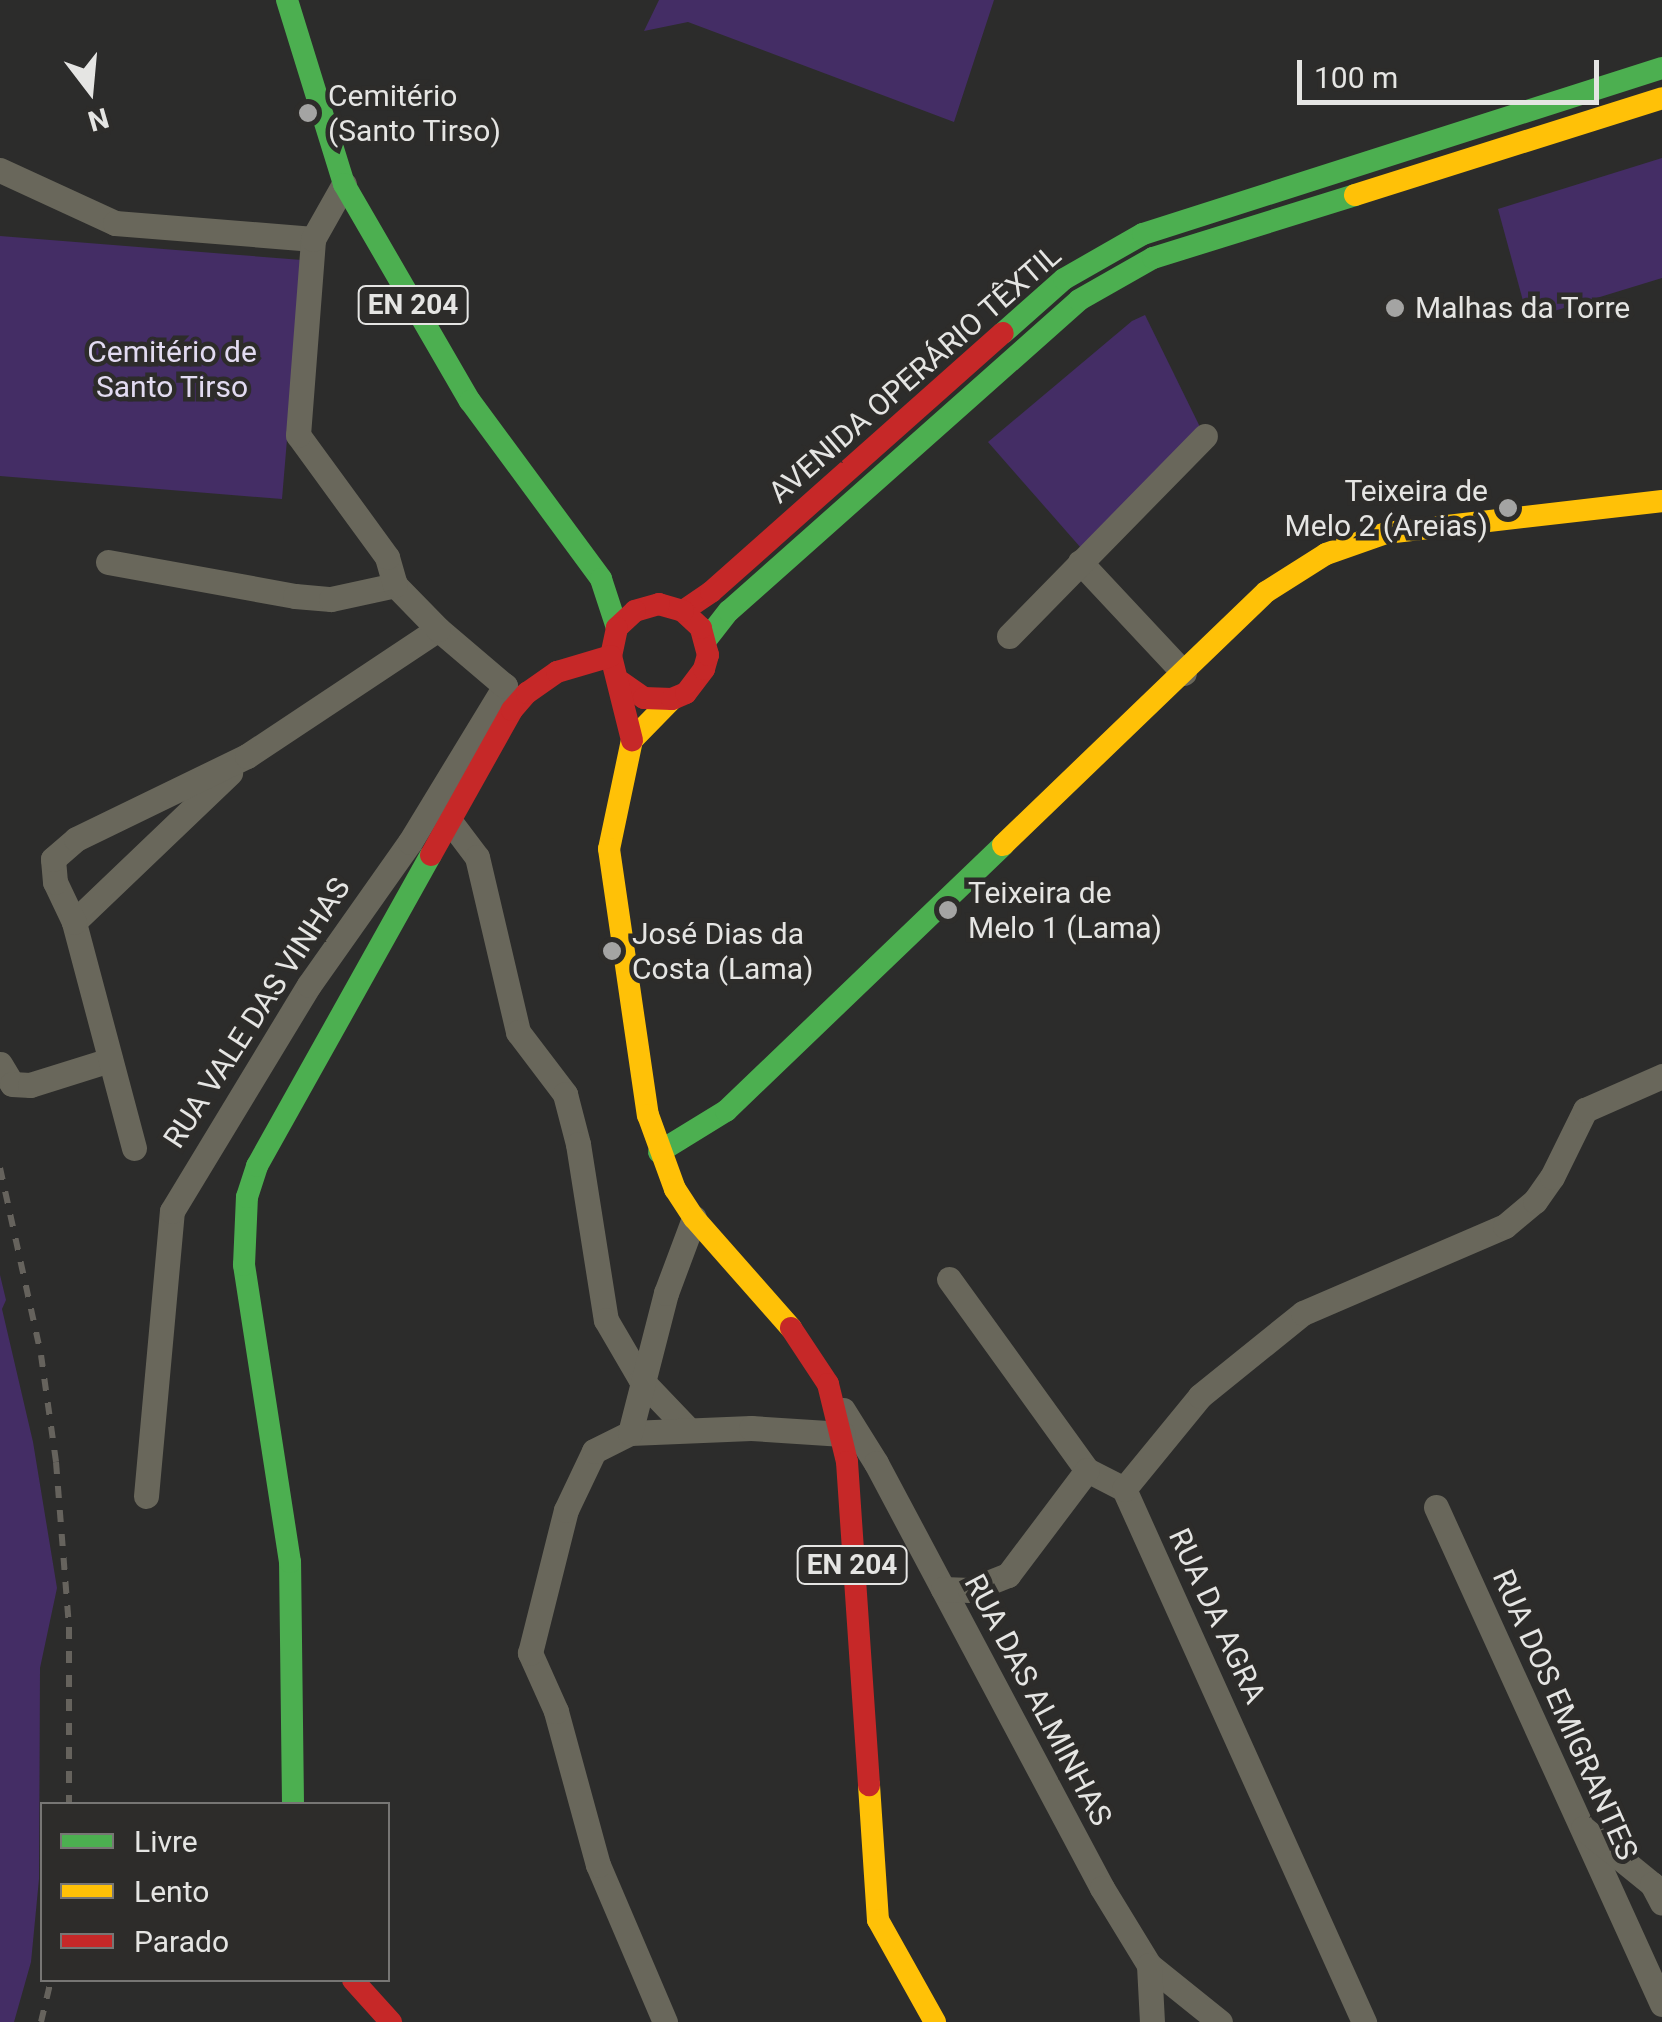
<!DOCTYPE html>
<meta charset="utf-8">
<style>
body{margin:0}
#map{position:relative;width:1662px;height:2022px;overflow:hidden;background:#2c2c2b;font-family:Roboto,sans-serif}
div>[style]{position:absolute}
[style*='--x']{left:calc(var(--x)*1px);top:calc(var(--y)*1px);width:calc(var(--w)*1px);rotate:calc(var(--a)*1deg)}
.green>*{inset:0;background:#442d65}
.street>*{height:25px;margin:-12.5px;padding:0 12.5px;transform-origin:12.5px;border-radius:12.5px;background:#69675b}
.fast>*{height:22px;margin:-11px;padding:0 11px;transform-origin:11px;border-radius:11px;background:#4caf50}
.slow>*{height:22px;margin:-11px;padding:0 11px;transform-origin:11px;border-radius:11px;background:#ffc107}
.jam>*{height:22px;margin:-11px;padding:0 11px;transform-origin:11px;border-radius:11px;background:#c62828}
.rail>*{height:6px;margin-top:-3px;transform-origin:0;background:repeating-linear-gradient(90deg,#66635d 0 12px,transparent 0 24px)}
.dots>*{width:28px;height:28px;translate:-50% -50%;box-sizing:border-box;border:5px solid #2d2c2a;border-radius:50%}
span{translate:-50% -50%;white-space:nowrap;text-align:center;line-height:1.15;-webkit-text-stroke:9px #2d2c2a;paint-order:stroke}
.shield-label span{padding:2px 8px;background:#2d2c2a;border:2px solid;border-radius:8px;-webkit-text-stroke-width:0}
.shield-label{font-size:28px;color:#e5e5e3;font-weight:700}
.poi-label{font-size:30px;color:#e5e5e3}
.left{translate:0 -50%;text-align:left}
.right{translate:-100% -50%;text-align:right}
.park-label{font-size:30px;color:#e2dbf1}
.street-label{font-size:30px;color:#e5e5e3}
.legend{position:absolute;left:40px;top:1802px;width:350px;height:180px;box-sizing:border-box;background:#2d2c2a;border:2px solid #777674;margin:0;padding:12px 18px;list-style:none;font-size:30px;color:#e5e5e3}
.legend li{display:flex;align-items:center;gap:20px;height:50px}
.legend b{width:50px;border:2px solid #777674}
.north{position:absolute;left:40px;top:40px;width:100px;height:100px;-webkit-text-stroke:8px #2d2c2a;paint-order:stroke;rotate:164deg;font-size:28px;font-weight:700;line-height:40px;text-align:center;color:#e5e5e3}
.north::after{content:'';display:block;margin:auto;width:35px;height:45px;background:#e5e5e3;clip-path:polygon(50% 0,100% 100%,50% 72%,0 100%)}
.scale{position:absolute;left:1297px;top:60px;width:302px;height:45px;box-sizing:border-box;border:5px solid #e5e5e3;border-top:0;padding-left:12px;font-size:30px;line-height:35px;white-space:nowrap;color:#e5e5e3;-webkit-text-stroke:8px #2d2c2a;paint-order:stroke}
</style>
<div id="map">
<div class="green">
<i style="clip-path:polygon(659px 0,994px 0,954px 122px,688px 22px,644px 31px)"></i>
<i style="clip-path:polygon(1662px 158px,1662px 278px,1528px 319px,1498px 209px)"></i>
<i style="clip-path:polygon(0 236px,302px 260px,282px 499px,0 476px)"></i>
<i style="clip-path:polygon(1145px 315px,1200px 427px,1081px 548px,988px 442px,1132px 321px)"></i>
<i style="clip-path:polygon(0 1275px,6px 1300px,2px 1309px,33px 1442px,57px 1588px,40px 1668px,39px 1879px,31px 1962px,14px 2022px,0 2022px)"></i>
</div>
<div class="street">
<i style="--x:0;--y:170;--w:127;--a:24.7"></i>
<i style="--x:115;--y:223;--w:199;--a:4.6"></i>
<i style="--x:108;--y:562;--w:190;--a:10.3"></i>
<i style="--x:295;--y:596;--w:36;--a:5"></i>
<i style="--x:331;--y:599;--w:66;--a:-12.3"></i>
<i style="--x:1080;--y:562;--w:152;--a:46.9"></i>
<i style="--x:1009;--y:636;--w:280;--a:-45.6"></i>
<i style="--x:452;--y:824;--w:41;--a:52.9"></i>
<i style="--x:477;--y:857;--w:180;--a:76.8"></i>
<i style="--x:518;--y:1032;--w:78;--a:52.8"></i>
<i style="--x:565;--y:1094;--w:52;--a:75.4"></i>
<i style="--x:578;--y:1144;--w:178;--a:81"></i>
<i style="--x:606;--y:1320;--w:69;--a:59.7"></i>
<i style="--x:641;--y:1380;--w:68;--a:46.2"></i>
<i style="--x:74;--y:922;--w:216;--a:-43.7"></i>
<i style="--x:0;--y:1064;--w:23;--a:59"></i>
<i style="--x:12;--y:1084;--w:18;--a:3"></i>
<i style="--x:30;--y:1085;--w:84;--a:-17.4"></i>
<i style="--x:134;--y:1148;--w:234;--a:-104.9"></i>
<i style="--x:74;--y:922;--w:44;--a:-115.4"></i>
<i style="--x:55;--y:882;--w:23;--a:-95"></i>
<i style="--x:53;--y:859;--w:30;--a:-41"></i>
<i style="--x:76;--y:839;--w:190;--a:-25.9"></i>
<i style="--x:247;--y:756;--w:229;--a:-33.6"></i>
<i style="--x:949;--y:1279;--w:236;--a:54.2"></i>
<i style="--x:1087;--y:1470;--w:42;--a:27.2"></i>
<i style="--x:1124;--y:1489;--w:585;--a:65.76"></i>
<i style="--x:843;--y:1410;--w:62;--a:58.1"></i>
<i style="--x:876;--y:1463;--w:481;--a:62"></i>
<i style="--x:1102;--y:1888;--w:90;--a:58.6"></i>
<i style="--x:1149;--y:1965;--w:91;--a:38.8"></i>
<i style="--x:630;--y:1433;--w:121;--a:-2.4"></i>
<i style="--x:751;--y:1428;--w:92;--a:3.7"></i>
<i style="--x:1124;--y:1489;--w:120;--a:-50.7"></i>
<i style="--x:1200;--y:1396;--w:132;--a:-38.9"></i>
<i style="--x:1303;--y:1313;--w:220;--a:-23.3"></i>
<i style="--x:1505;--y:1226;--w:39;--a:-40"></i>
<i style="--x:1535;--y:1201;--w:29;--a:-55"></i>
<i style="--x:1552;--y:1177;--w:75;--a:-63.8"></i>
<i style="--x:1585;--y:1110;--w:84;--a:-23.8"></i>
<i style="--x:146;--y:1496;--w:286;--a:-84.8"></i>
<i style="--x:172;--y:1211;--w:264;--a:-58.8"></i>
<i style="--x:309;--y:985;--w:175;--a:-54.8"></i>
<i style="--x:410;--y:842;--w:183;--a:-58.7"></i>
<i style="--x:505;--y:686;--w:88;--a:-139.6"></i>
<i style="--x:438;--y:629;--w:62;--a:-134.3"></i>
<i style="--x:395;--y:585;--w:29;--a:-106"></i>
<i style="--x:387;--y:557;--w:151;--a:-126.1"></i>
<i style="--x:298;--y:435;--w:197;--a:-85.6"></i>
<i style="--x:313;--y:239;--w:63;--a:-60.6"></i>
<i style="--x:1436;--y:1507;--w:546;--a:65.55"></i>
<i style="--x:943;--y:1589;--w:27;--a:2"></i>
<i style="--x:970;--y:1590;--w:41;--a:-21.5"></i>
<i style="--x:1008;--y:1575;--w:131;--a:-53"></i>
<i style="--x:1583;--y:1828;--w:89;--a:39.1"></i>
<i style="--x:1652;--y:1884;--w:21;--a:62"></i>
<i style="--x:1149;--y:1965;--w:57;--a:87"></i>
<i style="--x:665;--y:2022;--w:171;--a:-113.1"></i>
<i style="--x:598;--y:1865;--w:160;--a:-105.3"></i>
<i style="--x:556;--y:1711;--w:64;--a:-114.1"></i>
<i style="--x:530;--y:1653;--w:147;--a:-75.9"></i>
<i style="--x:566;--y:1510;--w:65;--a:-64.6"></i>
<i style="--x:594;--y:1451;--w:40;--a:-26.6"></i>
<i style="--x:630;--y:1433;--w:145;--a:-75.6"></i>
<i style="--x:666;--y:1293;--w:80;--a:-69.5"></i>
</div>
<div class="fast">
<i style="--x:287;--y:0;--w:193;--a:72.8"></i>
<i style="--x:344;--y:184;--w:251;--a:59.9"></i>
<i style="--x:470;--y:401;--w:221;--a:53.6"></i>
<i style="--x:601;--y:579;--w:52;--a:71.9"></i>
<i style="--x:1003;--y:333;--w:81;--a:-41.5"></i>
<i style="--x:1064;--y:279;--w:91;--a:-29.7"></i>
<i style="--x:1143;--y:234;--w:545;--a:-17.74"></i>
<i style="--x:706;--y:640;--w:37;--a:-52"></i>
<i style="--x:729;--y:611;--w:468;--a:-41.6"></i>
<i style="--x:1079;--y:300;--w:85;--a:-29.6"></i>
<i style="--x:1153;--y:258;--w:212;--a:-17.3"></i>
<i style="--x:659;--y:1152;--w:79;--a:-31.5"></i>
<i style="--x:726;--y:1111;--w:384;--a:-43.8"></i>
<i style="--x:293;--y:1804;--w:242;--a:-90.7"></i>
<i style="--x:290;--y:1562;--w:301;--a:-98.8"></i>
<i style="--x:244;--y:1265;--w:68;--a:-87.5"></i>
<i style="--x:247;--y:1197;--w:33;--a:-72"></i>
<i style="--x:257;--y:1166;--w:356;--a:-60.8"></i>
</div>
<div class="slow">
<i style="--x:1355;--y:195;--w:322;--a:-17.5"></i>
<i style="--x:672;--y:699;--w:57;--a:134.3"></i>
<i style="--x:632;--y:740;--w:111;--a:101.9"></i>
<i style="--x:609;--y:849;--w:269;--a:81.7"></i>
<i style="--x:648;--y:1115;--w:79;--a:70"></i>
<i style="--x:675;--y:1189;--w:35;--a:57"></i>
<i style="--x:694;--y:1218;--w:147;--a:48.6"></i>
<i style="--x:1003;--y:845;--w:365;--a:-43.9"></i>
<i style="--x:1266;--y:592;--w:71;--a:-32.3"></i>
<i style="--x:1326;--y:554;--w:64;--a:-19.3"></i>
<i style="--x:1386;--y:533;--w:278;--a:-6.6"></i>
<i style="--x:869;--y:1785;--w:135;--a:86.2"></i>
<i style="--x:878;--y:1920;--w:117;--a:60.8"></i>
</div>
<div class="jam">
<i style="--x:683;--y:611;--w:34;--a:-34"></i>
<i style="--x:711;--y:592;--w:390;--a:-41.6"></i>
<i style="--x:621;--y:682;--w:28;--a:35"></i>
<i style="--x:644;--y:698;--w:28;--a:2"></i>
<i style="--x:672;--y:699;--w:15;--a:-23"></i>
<i style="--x:686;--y:693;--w:30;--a:-53"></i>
<i style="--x:704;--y:669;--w:15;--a:-74"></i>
<i style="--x:708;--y:655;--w:28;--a:-105"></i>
<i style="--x:701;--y:628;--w:25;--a:-137"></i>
<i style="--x:683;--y:611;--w:25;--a:-164"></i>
<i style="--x:659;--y:604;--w:25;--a:164"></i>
<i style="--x:635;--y:611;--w:25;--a:137"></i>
<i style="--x:617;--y:628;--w:29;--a:102"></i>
<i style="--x:611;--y:656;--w:87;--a:76"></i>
<i style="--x:431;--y:855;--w:166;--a:-60.8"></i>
<i style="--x:512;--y:710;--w:23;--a:-49"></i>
<i style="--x:527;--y:693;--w:37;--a:-35"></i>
<i style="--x:557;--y:672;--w:56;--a:-16.5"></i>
<i style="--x:791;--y:1328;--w:67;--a:56.5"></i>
<i style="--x:828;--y:1384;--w:80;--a:76.3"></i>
<i style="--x:847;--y:1462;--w:324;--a:86.1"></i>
<i style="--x:353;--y:1980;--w:57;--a:47.9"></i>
</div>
<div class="rail">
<i style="--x:0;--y:1168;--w:191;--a:77.6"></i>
<i style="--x:41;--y:1355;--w:108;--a:82"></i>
<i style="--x:56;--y:1462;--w:166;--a:85.5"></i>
<i style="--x:69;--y:1627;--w:177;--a:90"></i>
<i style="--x:41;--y:2022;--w:43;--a:-76.6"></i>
</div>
<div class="dots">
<i style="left:308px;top:113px;background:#a4a4a3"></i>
<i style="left:1395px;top:308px;background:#a4a4a3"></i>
<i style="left:1508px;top:508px;background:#a4a4a3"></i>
<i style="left:948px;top:910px;background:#a4a4a3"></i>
<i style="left:612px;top:951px;background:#a4a4a3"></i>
</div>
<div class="shield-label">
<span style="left:413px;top:305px">EN 204</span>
<span style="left:852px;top:1565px">EN 204</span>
</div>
<div class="poi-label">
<span class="left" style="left:328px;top:113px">Cemitério<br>(Santo Tirso)</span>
<span class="left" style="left:1415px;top:308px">Malhas da Torre</span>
<span class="right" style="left:1488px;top:508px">Teixeira de<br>Melo 2 (Areias)</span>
<span class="left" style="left:968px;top:910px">Teixeira de<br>Melo 1 (Lama)</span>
<span class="left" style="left:632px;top:951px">José Dias da<br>Costa (Lama)</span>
</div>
<div class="park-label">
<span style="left:172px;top:369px">Cemitério de<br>Santo Tirso</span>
</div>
<div class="street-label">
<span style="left:915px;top:374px;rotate:-41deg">AVENIDA OPERÁRIO TÊXTIL</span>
<span style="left:257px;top:1013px;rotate:-57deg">RUA VALE DAS VINHAS</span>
<span style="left:1217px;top:1616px;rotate:65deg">RUA DA AGRA</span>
<span style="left:1038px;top:1700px;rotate:62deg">RUA DAS ALMINHAS</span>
<span style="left:1565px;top:1715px;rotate:66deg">RUA DOS EMIGRANTES</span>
</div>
<ul class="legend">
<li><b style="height:12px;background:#4caf50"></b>Livre</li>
<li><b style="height:12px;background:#ffc107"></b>Lento</li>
<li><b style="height:12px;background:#c62828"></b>Parado</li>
</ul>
<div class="north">N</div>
<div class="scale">100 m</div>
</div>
